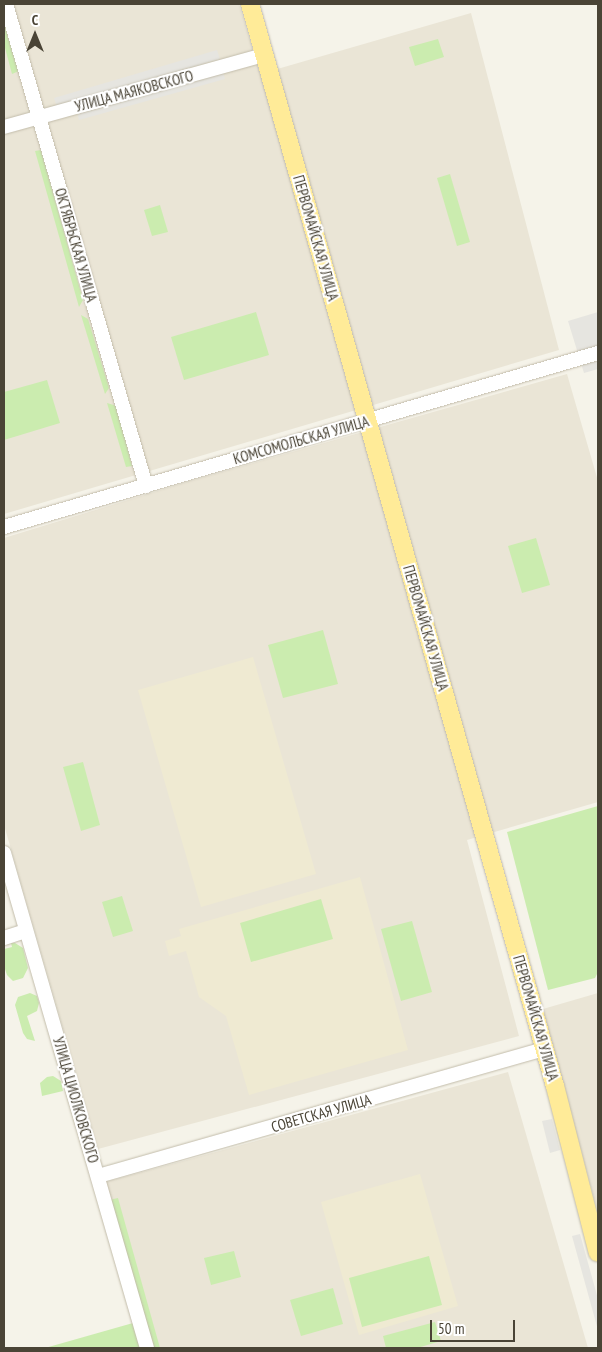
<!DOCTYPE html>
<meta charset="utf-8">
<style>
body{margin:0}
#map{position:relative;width:602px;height:1352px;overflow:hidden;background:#f5f3e9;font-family:"PT Sans Narrow",sans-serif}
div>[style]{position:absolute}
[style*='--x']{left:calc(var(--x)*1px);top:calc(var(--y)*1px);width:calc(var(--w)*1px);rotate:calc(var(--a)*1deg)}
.residential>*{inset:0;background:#eae5d6}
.education>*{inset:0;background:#efead2}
.green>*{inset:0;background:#cbecaf}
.parking>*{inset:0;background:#e6e5e0}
.roads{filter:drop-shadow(0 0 1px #c2bcaa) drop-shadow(0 0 1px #c2bcaa)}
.minor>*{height:14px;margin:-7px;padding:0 7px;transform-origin:7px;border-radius:7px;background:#fff}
.major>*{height:18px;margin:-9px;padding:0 9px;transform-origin:9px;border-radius:9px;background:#ffeb98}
span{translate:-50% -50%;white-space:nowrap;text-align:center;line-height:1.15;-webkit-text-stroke:4px #fff;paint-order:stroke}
.street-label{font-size:15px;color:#4a4436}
.frame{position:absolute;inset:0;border:5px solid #4a4436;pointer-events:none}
.north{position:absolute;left:10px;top:10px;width:50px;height:50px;-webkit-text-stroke:4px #fff;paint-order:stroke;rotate:0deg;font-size:14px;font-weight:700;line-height:20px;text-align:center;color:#4a4436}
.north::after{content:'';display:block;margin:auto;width:18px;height:22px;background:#4a4436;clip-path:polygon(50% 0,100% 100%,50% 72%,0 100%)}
.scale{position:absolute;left:430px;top:1320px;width:85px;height:22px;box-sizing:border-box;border:2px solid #4a4436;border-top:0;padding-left:6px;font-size:15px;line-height:18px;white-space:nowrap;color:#4a4436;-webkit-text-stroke:4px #fff;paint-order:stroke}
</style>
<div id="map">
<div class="residential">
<i style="clip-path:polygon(4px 4px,239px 4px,260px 74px,471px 13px,559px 350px,4px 514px)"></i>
<i style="clip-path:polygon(567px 374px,598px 481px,598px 802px,467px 840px,519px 1036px,98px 1149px,4px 825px,4px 538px,190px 481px)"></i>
<i style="clip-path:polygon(598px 993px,598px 1213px,543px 1009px)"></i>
<i style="clip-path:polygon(508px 1072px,588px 1348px,149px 1348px,102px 1183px)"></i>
</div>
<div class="education">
<i style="clip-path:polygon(253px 657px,316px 874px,201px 907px,138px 690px)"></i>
<i style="clip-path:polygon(360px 877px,408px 1050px,249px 1095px,226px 1016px,199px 997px,186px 951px,169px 956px,165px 941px,181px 936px,179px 929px)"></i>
<i style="clip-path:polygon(420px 1174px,458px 1306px,359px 1335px,321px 1202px)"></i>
</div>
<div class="green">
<i style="clip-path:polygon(4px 19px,19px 71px,12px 74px,4px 44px)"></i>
<i style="clip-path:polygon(438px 39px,444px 57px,415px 66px,409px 47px)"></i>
<i style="clip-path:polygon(41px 150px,83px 300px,79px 307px,35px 151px)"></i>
<i style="clip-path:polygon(450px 174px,470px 242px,457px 246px,437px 178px)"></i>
<i style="clip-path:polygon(160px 205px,168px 232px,152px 236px,144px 210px)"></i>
<i style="clip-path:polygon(256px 312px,269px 355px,184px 380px,171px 337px)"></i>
<i style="clip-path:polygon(81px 315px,88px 319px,109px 388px,105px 394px)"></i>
<i style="clip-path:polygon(47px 380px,60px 423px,4px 440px,4px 392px)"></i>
<i style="clip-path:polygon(107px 403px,117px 406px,132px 466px,126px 467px)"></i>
<i style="clip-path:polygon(536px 538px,550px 585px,522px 593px,508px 546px)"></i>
<i style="clip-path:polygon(323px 630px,338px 684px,283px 698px,268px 645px)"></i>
<i style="clip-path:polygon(83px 762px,100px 825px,81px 831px,63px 767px)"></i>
<i style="clip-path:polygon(598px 806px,598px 972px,595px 978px,548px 990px,507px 832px)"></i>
<i style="clip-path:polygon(122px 896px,133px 931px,113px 937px,102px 902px)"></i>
<i style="clip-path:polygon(321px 899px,333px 939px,251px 962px,240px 923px)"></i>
<i style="clip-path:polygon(412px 921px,432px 992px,401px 1001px,381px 929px)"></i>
<i style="clip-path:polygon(11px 943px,15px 943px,23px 948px,28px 968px,23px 978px,13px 981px,7px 975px,4px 966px,4px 949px,12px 947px)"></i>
<i style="clip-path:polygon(30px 993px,37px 996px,39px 1003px,37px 1011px,27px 1016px,35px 1041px,27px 1039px,23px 1033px,15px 1005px,18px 997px)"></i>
<i style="clip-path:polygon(53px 1076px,61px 1081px,63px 1091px,42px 1096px,40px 1083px,47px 1077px)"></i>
<i style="clip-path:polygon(118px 1198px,160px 1348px,152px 1348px,109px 1200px)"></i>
<i style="clip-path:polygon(234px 1251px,241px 1277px,211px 1285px,204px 1258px)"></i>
<i style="clip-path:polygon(429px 1256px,442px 1305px,362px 1327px,349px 1278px)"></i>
<i style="clip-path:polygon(333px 1288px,343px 1324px,301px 1336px,290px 1300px)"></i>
<i style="clip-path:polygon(435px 1322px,441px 1341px,417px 1348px,386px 1348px,383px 1336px)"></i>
<i style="clip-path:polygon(133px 1323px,140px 1348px,45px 1348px)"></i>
</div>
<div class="parking">
<i style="clip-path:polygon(217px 50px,220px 59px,57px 107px,54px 98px)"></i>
<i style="clip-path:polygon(223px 71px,225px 79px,79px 120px,77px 113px)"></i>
<i style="clip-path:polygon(598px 312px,598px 369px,584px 373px,568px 321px)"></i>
<i style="clip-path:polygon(552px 1119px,560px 1150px,550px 1153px,542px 1121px)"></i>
<i style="clip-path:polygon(580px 1234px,598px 1299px,598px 1330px,572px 1236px)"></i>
</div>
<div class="roads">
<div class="minor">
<i style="--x:6;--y:4;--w:502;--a:73.8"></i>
<i style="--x:4;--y:127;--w:270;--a:-15.5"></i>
<i style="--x:4;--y:527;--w:619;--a:-16.33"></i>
<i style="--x:4;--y:853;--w:515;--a:73.89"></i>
<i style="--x:4;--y:938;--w:23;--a:-18"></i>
<i style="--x:98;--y:1176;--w:465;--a:-15.9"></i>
</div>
<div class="major">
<i style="--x:250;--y:4;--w:1124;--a:74.26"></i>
<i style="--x:555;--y:1086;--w:172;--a:75.6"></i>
</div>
</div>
<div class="street-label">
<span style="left:134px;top:91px;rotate:-15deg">УЛИЦА МАЯКОВСКОГО</span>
<span style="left:316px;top:238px;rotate:74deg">ПЕРВОМАЙСКАЯ УЛИЦА</span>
<span style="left:76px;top:245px;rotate:74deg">ОКТЯБРЬСКАЯ УЛИЦА</span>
<span style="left:301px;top:440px;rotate:-16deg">КОМСОМОЛЬСКАЯ УЛИЦА</span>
<span style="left:426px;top:628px;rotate:74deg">ПЕРВОМАЙСКАЯ УЛИЦА</span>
<span style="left:536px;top:1018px;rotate:74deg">ПЕРВОМАЙСКАЯ УЛИЦА</span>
<span style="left:76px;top:1100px;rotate:74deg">УЛИЦА ЦИОЛКОВСКОГО</span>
<span style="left:321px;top:1113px;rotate:-16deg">СОВЕТСКАЯ УЛИЦА</span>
</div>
<div class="frame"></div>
<div class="north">С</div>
<div class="scale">50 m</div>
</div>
